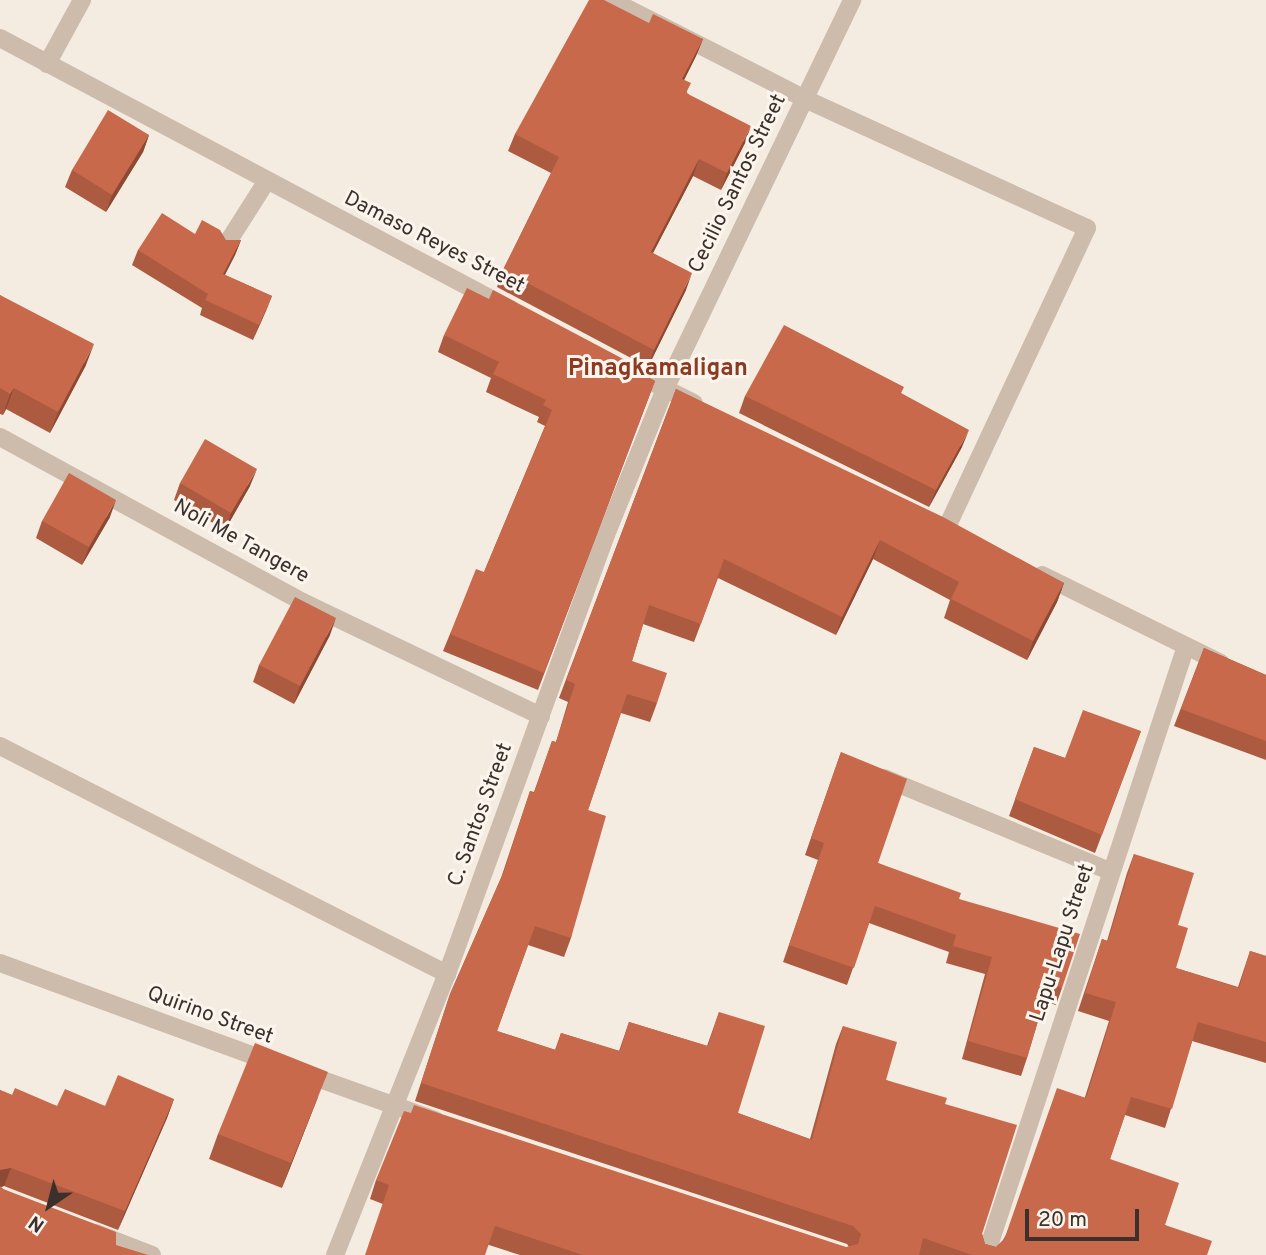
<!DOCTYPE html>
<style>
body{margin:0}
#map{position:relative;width:1266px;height:1255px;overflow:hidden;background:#f4ebe1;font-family:Overpass,sans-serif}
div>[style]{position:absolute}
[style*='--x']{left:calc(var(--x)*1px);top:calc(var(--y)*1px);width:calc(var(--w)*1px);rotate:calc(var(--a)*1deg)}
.service>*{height:18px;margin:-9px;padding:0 9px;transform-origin:9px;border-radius:9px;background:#cdbbac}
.minor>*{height:18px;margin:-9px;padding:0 9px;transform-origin:9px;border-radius:9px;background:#cdbbac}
.wall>*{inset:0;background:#ac5a40}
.shaded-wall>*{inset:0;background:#8c4a34}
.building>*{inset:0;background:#c8694b}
span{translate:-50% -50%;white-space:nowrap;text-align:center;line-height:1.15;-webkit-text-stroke:6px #fbf5ee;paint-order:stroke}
.street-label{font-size:21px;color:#3b302b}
.quarter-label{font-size:24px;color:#8c3b22;font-weight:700}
.north{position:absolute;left:14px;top:1171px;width:70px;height:70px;-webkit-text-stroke:5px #fbf5ee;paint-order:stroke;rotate:215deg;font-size:19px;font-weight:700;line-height:28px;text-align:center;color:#3b302b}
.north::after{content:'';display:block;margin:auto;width:24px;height:32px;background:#3b302b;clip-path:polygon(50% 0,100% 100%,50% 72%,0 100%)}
.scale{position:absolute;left:1025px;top:1209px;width:114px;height:32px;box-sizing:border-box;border:4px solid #3b302b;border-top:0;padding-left:9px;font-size:21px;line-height:24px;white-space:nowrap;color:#3b302b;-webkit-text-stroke:5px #fbf5ee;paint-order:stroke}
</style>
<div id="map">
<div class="service">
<i style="--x:611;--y:0;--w:218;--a:27"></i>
<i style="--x:805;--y:99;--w:310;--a:24.6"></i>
<i style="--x:1087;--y:228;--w:330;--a:115.1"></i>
<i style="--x:47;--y:64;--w:73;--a:-61.3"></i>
<i style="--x:226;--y:245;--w:75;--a:-57.6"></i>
<i style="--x:884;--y:778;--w:244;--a:22.4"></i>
</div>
<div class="minor">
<i style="--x:0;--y:38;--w:578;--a:27.98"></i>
<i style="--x:634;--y:373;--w:67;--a:26.6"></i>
<i style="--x:0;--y:437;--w:345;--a:28.6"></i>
<i style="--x:303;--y:602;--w:264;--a:25.6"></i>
<i style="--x:1042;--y:575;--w:199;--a:26.2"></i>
<i style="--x:0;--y:746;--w:502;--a:27.02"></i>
<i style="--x:0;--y:963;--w:291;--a:20.1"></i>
<i style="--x:303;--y:1073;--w:140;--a:19.6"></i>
<i style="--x:95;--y:1233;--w:61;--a:21.1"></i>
<i style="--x:335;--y:1255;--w:302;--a:-68.3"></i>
<i style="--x:447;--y:974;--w:467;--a:-70.1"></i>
<i style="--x:606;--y:535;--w:157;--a:-68"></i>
<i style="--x:665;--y:389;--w:432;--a:-64.3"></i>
<i style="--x:986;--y:1255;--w:641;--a:-71.82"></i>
</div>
<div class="wall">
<i style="clip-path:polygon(649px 23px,703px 39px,696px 56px,684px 80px,687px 93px,745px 143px,721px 190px,693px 176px,653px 253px,686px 290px,648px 367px,497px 287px,503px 270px,551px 173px,508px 151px,515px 134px)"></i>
<i style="clip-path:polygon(149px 135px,143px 152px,106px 212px,65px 187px,72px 170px)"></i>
<i style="clip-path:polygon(226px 240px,241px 240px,235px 255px,225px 275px,272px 296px,253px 340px,200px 315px,202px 308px,132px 265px,138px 250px)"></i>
<i style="clip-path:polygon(0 295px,86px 365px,50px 433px,6px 409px,3px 415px,0 414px)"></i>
<i style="clip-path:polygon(444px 335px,642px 374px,655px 381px,538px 690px,443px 651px,450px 634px,484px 572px,545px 426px,537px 422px,539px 417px,486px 392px,491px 378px,438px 352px)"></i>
<i style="clip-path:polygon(676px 389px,1064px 583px,1057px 602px,1027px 660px,944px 618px,950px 600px,873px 559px,836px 635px,718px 578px,694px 642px,643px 624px,632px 661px,657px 703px,650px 722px,621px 713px,588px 810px,571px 938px,564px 957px,528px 945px,497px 1031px,555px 1050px,561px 1033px,619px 1051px,629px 1022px,707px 1046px,719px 1012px,738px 1113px,810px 1139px,836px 1044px,843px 1026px,886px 1080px,945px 1104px,985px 1244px,996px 1247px,1003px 1240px,1085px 1097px,1109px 1021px,1078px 1011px,1102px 939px,1107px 941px,1127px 873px,1134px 854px,1178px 925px,1176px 968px,1238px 987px,1250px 951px,1266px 956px,1266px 1063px,1192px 1041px,1165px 1128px,1125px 1115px,1110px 1159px,1165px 1225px,1207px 1255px,520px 1255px,489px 1245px,370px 1199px,376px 1180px,846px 1247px,849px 1247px,847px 1244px,415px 1101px,450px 994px,501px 878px,530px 791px,534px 792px,552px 741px,556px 742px,568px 702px,559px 698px)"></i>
<i style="clip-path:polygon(901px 393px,962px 447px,929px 507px,739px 413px,745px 396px)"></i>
<i style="clip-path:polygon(180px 483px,250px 486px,225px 530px,174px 500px)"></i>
<i style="clip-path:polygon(110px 517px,82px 565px,36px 538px,42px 521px)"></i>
<i style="clip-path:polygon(330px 635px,294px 704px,253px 682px,259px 665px)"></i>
<i style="clip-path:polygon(1204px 648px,1266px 675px,1266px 760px,1174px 726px)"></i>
<i style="clip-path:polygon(1141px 731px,1095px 853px,1009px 816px,1034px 747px,1065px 758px)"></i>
<i style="clip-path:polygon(841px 752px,878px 863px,959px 899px,1062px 988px,1056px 1005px,1044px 1001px,1027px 1058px,1021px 1076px,962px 1059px,985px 974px,946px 963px,949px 952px,869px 923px,847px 985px,783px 962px,818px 860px,805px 855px)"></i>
<i style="clip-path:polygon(0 1090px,12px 1095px,57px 1106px,105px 1106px,174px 1099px,167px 1118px,118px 1230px,4px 1186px,1px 1187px,3px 1189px,116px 1245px,0 1255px)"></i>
<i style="clip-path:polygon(318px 1097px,282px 1188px,209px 1159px,218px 1134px)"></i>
</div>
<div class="shaded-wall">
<i style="clip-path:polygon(703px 39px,696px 56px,676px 96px,682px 79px)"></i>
<i style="clip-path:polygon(751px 126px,745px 143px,721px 190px,727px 173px)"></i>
<i style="clip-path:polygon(149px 135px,143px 152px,106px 212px,112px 195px)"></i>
<i style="clip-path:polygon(699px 159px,693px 176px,644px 270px,651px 252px)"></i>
<i style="clip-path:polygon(241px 240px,235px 255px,217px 289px,223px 274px)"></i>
<i style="clip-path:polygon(692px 273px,686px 290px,648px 367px,654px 350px)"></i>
<i style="clip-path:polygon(272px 296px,266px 311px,253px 340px,259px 325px)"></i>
<i style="clip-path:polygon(94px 344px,86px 365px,50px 433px,58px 412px)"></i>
<i style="clip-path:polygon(14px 388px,6px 409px,3px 415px,10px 394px)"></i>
<i style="clip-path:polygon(969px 430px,962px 447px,929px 507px,936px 490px)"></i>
<i style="clip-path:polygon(257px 469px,250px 486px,225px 530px,231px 513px)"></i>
<i style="clip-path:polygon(116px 500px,110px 517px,82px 565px,89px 547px)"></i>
<i style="clip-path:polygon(880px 540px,873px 559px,836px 635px,842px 617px)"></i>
<i style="clip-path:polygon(1064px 583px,1057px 602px,1027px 660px,1033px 641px)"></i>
<i style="clip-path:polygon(336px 618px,330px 635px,294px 704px,300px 686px)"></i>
<i style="clip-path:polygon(328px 1072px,318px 1097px,282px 1188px,291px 1163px)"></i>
<i style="clip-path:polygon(174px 1099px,167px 1118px,118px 1230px,125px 1211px)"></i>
<i style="clip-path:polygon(11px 1168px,4px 1186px,0 1187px,0 1169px)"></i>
</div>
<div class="building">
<i style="clip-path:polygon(589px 0,604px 0,649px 23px,653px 14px,703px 39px,682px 79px,691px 83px,686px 93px,751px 126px,727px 173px,699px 159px,651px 252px,692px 273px,654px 350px,503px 270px,559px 157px,515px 134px)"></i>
<i style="clip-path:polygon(108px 110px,149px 135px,112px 195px,72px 170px)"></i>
<i style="clip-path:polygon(162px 213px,195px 234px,202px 220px,220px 230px,226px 240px,241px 240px,223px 274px,272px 296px,259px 325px,205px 300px,208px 294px,138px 250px)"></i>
<i style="clip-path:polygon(467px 288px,489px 299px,493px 290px,644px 370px,642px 374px,655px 381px,544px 673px,450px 634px,476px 569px,484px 572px,552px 410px,543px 405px,546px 400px,493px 374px,499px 362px,444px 335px)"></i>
<i style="clip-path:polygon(0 295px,94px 344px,58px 412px,14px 388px,10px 394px,0 388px)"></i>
<i style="clip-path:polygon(784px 325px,904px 387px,901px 393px,969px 430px,936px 490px,745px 396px)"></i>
<i style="clip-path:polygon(676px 389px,943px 517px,1064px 583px,1033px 641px,951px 599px,959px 582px,880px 540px,842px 617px,724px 559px,701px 624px,649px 605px,632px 661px,667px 673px,657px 703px,627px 694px,588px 810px,606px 816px,571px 938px,535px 926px,497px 1031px,556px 1050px,561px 1033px,620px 1051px,629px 1022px,708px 1046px,719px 1012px,765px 1026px,738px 1113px,812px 1140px,843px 1026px,897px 1042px,886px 1080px,947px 1098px,945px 1104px,1017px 1125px,982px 1234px,985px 1244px,996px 1247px,1004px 1240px,1057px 1088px,1086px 1098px,1116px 1002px,1085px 993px,1102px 939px,1108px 941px,1134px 854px,1194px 873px,1178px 925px,1188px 928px,1176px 968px,1239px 988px,1250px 951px,1266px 956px,1266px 1042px,1198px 1022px,1172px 1109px,1131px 1097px,1110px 1159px,1179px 1183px,1165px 1225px,1212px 1241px,1207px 1255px,972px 1255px,923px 1238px,919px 1255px,583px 1255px,495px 1226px,485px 1255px,365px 1255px,389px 1185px,376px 1180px,404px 1111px,411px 1113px,414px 1105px,846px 1247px,858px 1244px,861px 1234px,853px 1226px,421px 1083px,450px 994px,504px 871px,530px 791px,534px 793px,552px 741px,556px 742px,575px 684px,566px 680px)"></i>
<i style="clip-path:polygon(205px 439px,257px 469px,231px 513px,180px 483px)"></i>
<i style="clip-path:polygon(69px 473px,116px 500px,89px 547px,42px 521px)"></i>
<i style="clip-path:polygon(295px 597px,336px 618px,300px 686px,259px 665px)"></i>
<i style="clip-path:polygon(1204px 648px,1266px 675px,1266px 741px,1181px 709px)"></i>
<i style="clip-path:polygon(1083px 710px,1141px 731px,1102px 835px,1015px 799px,1034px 747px,1065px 758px)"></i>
<i style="clip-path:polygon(841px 752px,907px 779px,878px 863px,961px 893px,959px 899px,1080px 934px,1062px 988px,1049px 983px,1027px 1058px,968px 1041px,992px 957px,953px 946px,956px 935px,875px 906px,854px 968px,789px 945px,824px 843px,811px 838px)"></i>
<i style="clip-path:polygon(255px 1043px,328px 1072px,291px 1163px,218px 1134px)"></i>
<i style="clip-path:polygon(118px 1075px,174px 1099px,125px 1211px,11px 1168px,0 1170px,0 1090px,12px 1095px,15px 1088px,57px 1106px,65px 1089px,105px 1106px)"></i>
<i style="clip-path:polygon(0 1186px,3px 1189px,116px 1232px,116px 1245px,148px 1255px,0 1255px)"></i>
</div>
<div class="street-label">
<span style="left:738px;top:184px;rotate:-64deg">Cecilio Santos Street</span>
<span style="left:434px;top:243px;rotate:27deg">Damaso Reyes Street</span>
<span style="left:241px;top:542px;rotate:29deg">Noli Me Tangere</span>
<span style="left:481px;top:815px;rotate:-70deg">C. Santos Street</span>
<span style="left:1063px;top:943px;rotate:-72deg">Lapu-Lapu Street</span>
<span style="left:210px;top:1016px;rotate:20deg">Quirino Street</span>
</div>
<div class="quarter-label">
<span style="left:658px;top:370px">Pinagkamaligan</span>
</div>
<div class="north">N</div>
<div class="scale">20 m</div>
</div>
